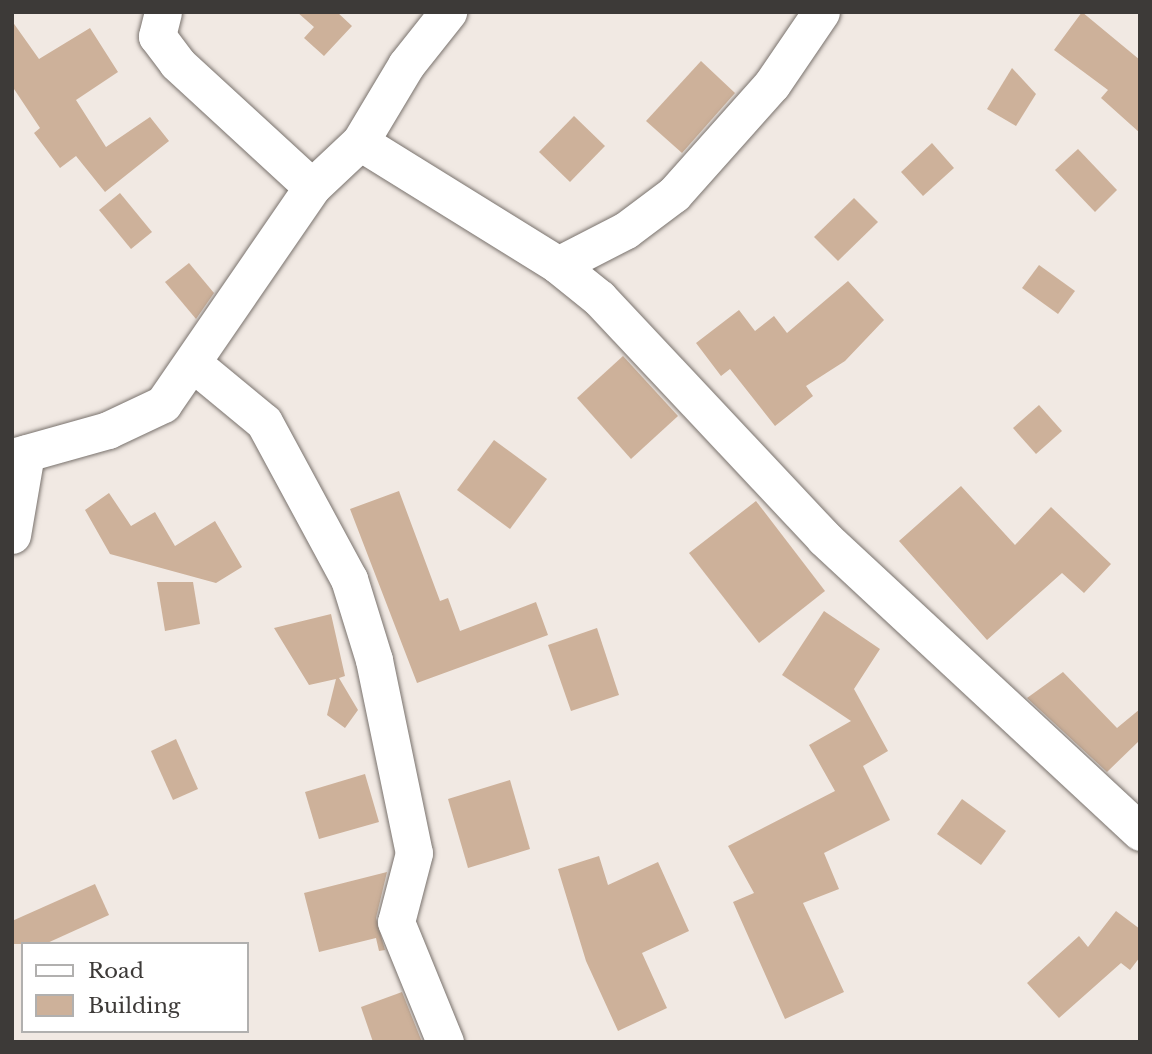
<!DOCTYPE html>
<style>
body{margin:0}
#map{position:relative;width:1152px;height:1054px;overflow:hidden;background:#f1e9e3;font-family:"Libre Baskerville",serif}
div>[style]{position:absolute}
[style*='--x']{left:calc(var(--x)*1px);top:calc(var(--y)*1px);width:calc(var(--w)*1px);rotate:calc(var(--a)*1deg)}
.building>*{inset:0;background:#cdb19a}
.roads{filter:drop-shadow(0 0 2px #79726d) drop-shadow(0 0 2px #79726d)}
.minor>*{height:37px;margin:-18.5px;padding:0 18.5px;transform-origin:18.5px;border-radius:18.5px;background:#fff}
span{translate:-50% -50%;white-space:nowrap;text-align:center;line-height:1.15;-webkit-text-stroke:7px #fff;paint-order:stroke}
.frame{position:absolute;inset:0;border:14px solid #3d3a38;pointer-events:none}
.legend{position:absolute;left:21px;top:942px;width:228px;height:91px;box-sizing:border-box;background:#fff;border:2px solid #b1b0af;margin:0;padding:9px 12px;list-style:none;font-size:21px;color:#3d3a38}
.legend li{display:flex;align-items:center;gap:14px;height:35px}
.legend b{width:35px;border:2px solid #b1b0af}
</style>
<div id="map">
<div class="building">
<i style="clip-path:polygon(297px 12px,337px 12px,352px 26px,324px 56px,304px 38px,314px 27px)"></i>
<i style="clip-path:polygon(1082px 12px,1140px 60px,1140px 133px,1101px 98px,1108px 90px,1054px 50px)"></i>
<i style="clip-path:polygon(12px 21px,39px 59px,90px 28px,118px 72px,76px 100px,106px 147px,150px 117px,169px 141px,105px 192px,76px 156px,60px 168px,34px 133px,40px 128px,12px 86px)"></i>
<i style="clip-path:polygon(701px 61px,735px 93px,682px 153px,646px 121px)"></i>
<i style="clip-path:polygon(1012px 68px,1036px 94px,1016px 126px,987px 109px)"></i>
<i style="clip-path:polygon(574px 116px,605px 146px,570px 182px,539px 152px)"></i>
<i style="clip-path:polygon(932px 143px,954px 168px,923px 196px,901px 172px)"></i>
<i style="clip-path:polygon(1078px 149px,1117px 190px,1095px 212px,1055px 170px)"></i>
<i style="clip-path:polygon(120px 193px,152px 232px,131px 249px,99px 210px)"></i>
<i style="clip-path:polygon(854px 198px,878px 222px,838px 261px,814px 237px)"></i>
<i style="clip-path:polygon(189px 263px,214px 293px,196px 319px,165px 282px)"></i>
<i style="clip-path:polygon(1039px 265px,1075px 291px,1058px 314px,1022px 288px)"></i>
<i style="clip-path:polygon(848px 281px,884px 320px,845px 361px,806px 386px,813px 396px,775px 426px,730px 369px,721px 376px,696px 343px,739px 310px,755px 331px,774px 316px,787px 333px)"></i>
<i style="clip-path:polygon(623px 356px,678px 416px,631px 459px,577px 398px)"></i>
<i style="clip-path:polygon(1039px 405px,1062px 431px,1036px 454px,1013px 428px)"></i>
<i style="clip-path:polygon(494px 440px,547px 479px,510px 529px,457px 490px)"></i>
<i style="clip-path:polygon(961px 486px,1015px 545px,1051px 507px,1111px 564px,1084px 593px,1062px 573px,987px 640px,899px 541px)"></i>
<i style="clip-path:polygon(399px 491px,440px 601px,448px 598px,460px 631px,536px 602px,548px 635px,417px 683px,350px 509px)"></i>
<i style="clip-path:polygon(109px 493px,131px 526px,155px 512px,175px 546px,215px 521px,242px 567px,216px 583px,110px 554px,85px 510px)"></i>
<i style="clip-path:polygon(756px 501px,825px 591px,759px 643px,689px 553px)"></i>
<i style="clip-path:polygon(157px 582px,193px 582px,200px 624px,165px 631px)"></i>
<i style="clip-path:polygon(824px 611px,880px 649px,854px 689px,888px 751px,863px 766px,890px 820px,824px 853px,839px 889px,803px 903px,844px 992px,785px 1019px,733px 902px,754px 893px,728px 846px,835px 791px,809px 745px,851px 721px,782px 675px)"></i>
<i style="clip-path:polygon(331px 614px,345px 676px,339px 678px,358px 710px,345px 728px,327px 715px,336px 679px,309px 685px,274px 628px)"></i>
<i style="clip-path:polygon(597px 628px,619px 695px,571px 711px,548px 645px)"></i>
<i style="clip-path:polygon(1063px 672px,1117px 728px,1140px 709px,1140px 740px,1107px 772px,1027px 698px)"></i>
<i style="clip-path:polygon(176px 739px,198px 789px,173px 800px,151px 751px)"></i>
<i style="clip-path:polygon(365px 774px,379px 822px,319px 839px,305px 792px)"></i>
<i style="clip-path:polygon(510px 780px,530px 849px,468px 868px,448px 799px)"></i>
<i style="clip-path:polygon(962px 799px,1006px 831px,981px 865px,937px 834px)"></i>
<i style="clip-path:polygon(599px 856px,608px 885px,658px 862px,689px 931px,642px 953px,667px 1008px,618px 1031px,586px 961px,558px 869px)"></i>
<i style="clip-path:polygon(387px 872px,376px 918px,385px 950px,379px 951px,376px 938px,319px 952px,304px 893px)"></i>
<i style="clip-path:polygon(95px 884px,109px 915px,45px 944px,12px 944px,12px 921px)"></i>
<i style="clip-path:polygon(1116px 911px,1140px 929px,1140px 957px,1130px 970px,1121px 963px,1059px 1018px,1027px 983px,1079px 936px,1088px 947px)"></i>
<i style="clip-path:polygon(402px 992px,422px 1042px,373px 1042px,361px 1007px)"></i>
</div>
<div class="roads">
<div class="minor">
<i style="--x:163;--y:12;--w:25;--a:104"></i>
<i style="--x:157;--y:36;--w:34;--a:53"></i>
<i style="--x:177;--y:63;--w:183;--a:42.6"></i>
<i style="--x:360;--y:142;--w:233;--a:31.8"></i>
<i style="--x:558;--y:265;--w:53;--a:38.8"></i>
<i style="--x:599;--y:298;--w:329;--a:46.8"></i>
<i style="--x:824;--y:538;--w:432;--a:42.9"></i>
<i style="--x:558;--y:265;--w:76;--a:-27.2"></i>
<i style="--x:626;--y:230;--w:60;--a:-36.9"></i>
<i style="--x:674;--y:194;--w:147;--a:-48.3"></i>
<i style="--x:772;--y:84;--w:87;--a:-55.8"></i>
<i style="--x:195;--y:365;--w:89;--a:39.6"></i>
<i style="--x:264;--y:422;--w:179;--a:61.6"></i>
<i style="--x:349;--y:579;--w:85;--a:72.8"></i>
<i style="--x:374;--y:660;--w:197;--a:78.3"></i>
<i style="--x:414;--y:853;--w:71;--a:104.6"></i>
<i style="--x:396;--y:922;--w:130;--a:67.8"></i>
<i style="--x:12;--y:457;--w:100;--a:-15.7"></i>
<i style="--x:108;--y:430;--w:61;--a:-25.3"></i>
<i style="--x:163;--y:404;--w:263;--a:-55.5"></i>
<i style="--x:312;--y:187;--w:66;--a:-43.2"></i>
<i style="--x:360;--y:142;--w:90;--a:-59.1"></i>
<i style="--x:406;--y:65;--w:68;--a:-51.6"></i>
<i style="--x:12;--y:535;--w:83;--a:-80.3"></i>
</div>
</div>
<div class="frame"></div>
<ul class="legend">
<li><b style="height:9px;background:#fff"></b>Road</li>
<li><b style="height:19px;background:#cdb19a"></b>Building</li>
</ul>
</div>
